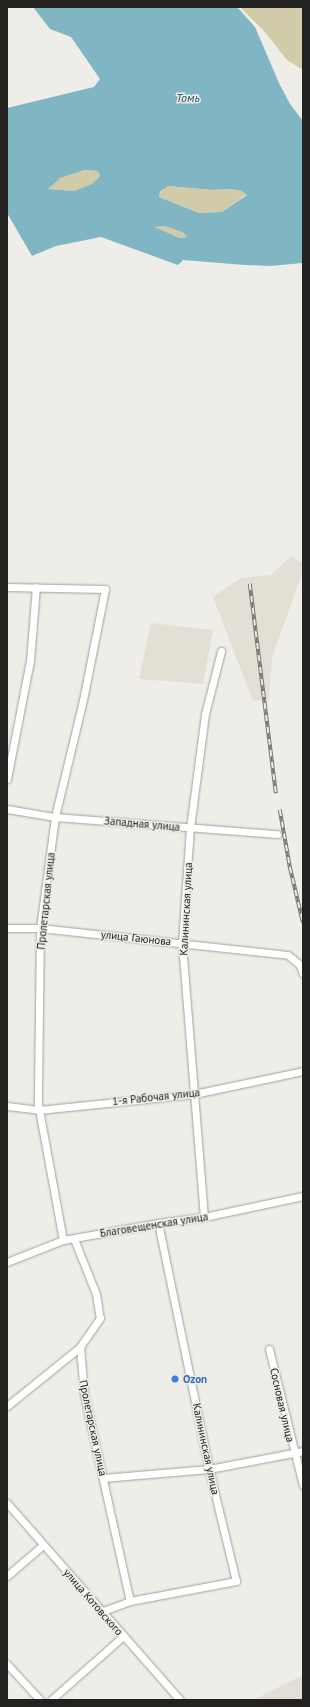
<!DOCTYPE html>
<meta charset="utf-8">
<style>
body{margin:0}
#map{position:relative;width:310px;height:1707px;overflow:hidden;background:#eeede8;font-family:"PT Sans",sans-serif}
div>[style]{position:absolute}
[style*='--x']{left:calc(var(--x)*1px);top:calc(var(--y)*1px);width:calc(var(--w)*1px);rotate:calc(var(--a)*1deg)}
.built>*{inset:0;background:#e2e0d4}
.green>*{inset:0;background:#d1cba7}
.water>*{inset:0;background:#80b6c3}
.roads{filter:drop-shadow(0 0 1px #a1a09b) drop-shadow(0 0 1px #a1a09b)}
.minor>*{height:7px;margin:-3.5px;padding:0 3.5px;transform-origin:3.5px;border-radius:3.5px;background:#fff}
.rail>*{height:3.5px;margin-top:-1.75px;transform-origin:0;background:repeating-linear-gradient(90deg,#eeede8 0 6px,#787774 0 12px);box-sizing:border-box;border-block:1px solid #787774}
.dots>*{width:11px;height:11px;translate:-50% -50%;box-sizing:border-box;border:2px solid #eeede8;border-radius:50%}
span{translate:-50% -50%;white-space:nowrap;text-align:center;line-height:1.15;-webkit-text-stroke:3px #eeede8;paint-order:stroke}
.street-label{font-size:11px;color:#232220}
.shop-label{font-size:11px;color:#366cbe;font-weight:700}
.left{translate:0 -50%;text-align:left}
.water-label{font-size:12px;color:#1e4d58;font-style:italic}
.frame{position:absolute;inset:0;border:8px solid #232220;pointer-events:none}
</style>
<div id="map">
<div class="built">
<i style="clip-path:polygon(291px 556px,303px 563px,303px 571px,272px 657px,269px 699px,253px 701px,213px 597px,241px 578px,271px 575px)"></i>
<i style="clip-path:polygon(151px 623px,213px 630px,203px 684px,139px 679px)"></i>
<i style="clip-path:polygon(303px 1675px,303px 1700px,253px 1700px)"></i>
</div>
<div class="green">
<i style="clip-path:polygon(240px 7px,303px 7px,303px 70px,287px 60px,265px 32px)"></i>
<i style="clip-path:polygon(85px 170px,98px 171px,100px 176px,92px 184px,74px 191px,47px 189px,60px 178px)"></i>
<i style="clip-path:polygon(168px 186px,213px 190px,232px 189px,242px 191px,247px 194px,222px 212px,199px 213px,159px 197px,160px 193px)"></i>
<i style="clip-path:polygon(165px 226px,184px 233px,188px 237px,180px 238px,153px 227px)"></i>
</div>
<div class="water">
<i style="clip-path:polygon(evenodd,33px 7px,235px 7px,239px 9px,255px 27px,279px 83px,290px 104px,303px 121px,303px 263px,270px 266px,245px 265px,183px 260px,178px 265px,101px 237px,56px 246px,32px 256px,7px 213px,7px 108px,94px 87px,100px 79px,71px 37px,50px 29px,33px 7px,85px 170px,98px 171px,100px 176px,92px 184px,74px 191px,48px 189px,60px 178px,85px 170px,33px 7px,168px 186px,213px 190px,232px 189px,242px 191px,247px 195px,222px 212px,199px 213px,159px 197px,160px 192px,168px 186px,33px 7px,165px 226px,184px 233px,187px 237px,180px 238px,154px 227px,165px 226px)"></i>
</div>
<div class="roads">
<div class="minor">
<i style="--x:7;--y:587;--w:98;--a:1.2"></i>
<i style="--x:105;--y:589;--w:113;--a:101.2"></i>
<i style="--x:83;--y:700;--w:120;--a:103.5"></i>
<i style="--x:55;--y:817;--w:112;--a:97.7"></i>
<i style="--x:40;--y:928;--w:176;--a:90.7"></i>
<i style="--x:38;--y:1104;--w:138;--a:79.6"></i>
<i style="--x:7;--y:779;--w:120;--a:-79"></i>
<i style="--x:30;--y:661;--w:74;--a:-85.4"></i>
<i style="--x:7;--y:809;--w:49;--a:9.5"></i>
<i style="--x:55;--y:817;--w:223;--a:4.4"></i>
<i style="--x:7;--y:928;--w:33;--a:0"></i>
<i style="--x:40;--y:928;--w:249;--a:6.2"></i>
<i style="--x:288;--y:955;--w:16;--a:40"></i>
<i style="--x:300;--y:965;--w:9;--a:72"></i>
<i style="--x:7;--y:1106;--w:32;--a:7"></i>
<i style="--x:39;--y:1110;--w:156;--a:-5.9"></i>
<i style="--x:194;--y:1094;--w:111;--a:-11.9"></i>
<i style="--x:204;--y:1217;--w:276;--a:-94.6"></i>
<i style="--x:182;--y:942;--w:114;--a:-86"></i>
<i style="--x:190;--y:828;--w:115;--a:-82.5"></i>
<i style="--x:205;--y:714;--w:65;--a:-75.7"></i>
<i style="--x:74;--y:1239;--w:59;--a:68.2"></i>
<i style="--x:96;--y:1294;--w:24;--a:81"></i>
<i style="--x:100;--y:1318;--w:35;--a:125"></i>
<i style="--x:80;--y:1347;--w:47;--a:85.1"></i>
<i style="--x:84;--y:1394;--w:212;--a:77.5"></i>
<i style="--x:7;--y:1262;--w:60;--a:-21.4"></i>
<i style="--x:63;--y:1240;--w:97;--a:-10.1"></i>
<i style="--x:158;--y:1223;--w:46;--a:-7.4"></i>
<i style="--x:204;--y:1217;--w:101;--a:-12"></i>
<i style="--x:269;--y:1349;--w:140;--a:76"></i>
<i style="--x:7;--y:1406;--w:94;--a:-38.9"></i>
<i style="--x:103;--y:1478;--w:106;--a:-4.9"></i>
<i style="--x:209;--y:1469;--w:96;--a:-10.8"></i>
<i style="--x:7;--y:1503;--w:262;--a:48.7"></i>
<i style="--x:7;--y:1576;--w:48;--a:-40.7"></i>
<i style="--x:103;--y:1611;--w:29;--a:-20"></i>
<i style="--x:130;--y:1601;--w:108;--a:-10.7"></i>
<i style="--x:236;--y:1581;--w:115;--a:-103.6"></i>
<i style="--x:209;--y:1469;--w:251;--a:-101.7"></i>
<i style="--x:7;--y:1664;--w:49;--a:47.5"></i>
<i style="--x:51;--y:1700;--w:96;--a:-41.6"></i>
</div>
</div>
<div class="rail">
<i style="--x:250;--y:584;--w:211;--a:82.9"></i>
<i style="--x:280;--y:810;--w:58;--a:80"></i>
<i style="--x:290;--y:867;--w:57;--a:76.7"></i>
</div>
<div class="dots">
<i style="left:175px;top:1379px;background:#3f7fe0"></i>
</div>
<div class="street-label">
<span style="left:142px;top:824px;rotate:5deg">Западная улица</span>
<span style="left:46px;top:901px;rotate:-84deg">Пролетарская улица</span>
<span style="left:186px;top:909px;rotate:-87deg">Калининская улица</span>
<span style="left:136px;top:938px;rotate:6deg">улица Гаюнова</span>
<span style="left:156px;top:1097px;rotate:-6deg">1-я Рабочая улица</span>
<span style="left:154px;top:1225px;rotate:-9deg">Благовещенская улица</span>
<span style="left:282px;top:1405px;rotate:77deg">Сосновая улица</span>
<span style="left:93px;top:1428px;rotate:78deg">Пролетарская улица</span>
<span style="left:206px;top:1449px;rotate:78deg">Калининская улица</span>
<span style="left:93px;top:1602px;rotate:49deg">улица Котовского</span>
</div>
<div class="shop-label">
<span class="left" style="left:183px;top:1379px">Ozon</span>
</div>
<div class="water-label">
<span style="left:188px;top:98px">Томь</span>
</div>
<div class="frame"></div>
</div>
